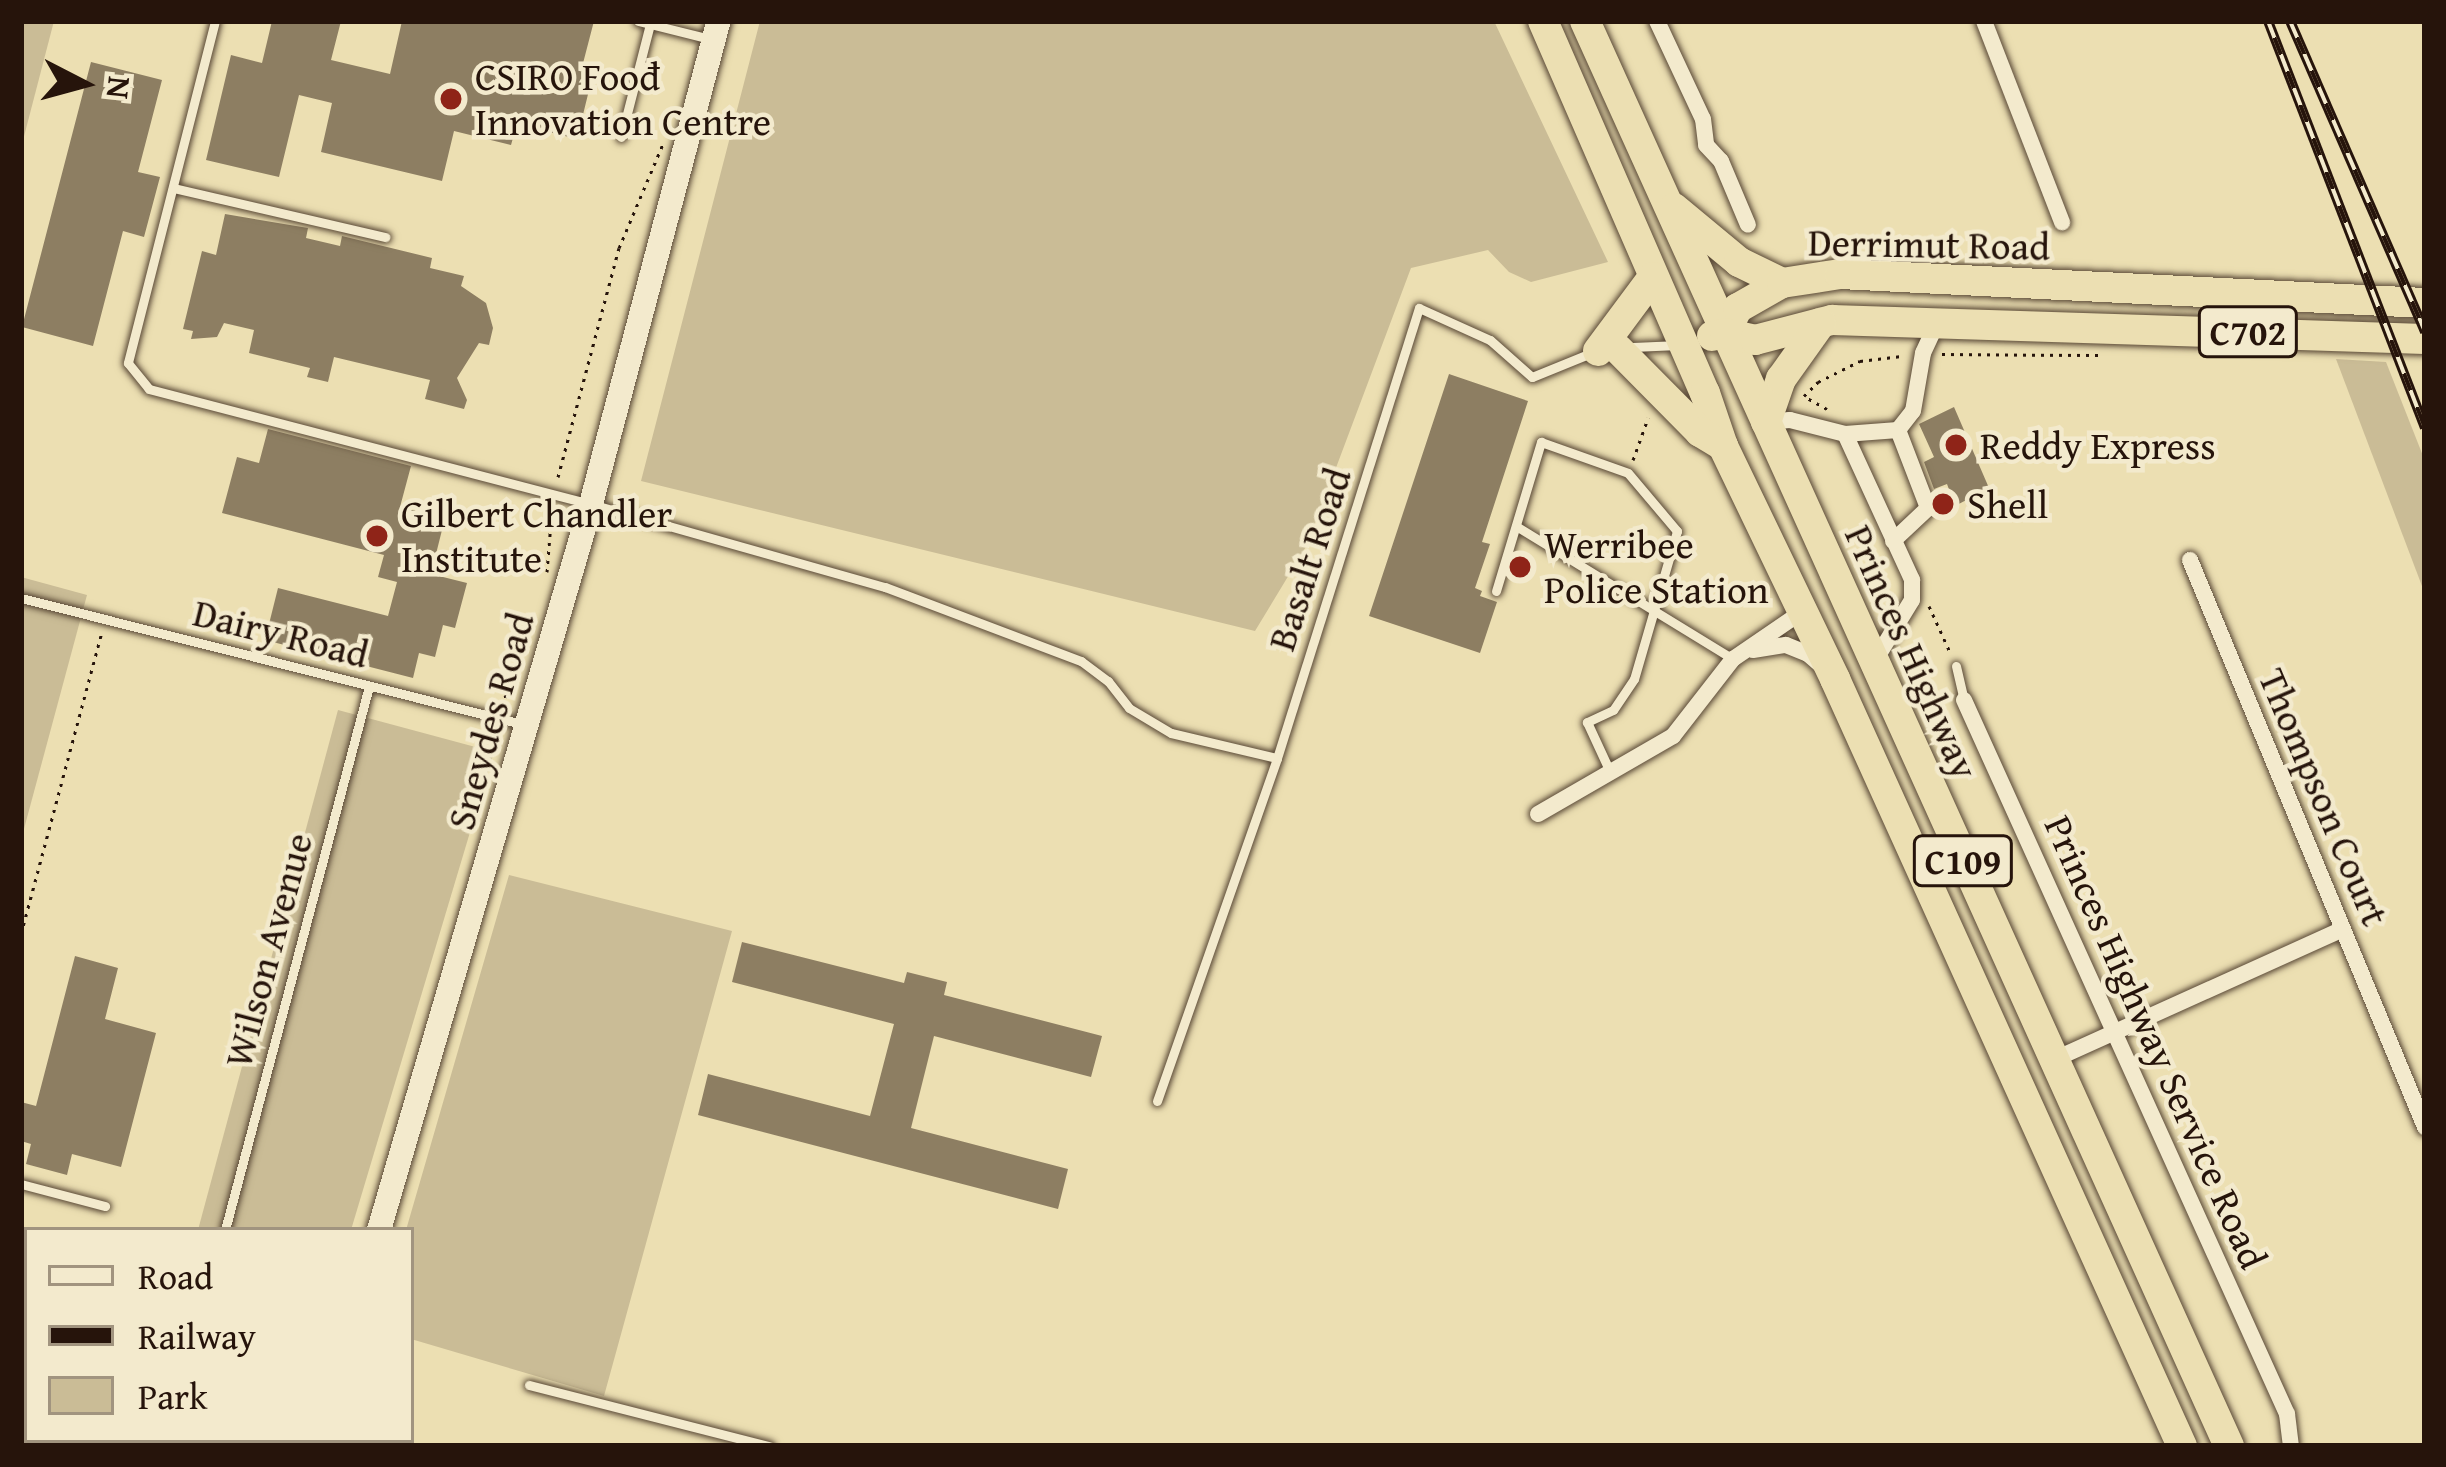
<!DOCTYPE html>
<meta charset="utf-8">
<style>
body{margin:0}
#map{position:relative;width:2446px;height:1467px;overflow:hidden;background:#ecdfb2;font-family:"Gentium Book Plus",serif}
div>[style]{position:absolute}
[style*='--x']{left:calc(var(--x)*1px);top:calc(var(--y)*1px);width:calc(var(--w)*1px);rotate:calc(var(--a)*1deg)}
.green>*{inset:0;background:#cabc96}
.building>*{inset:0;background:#8d7e62}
.path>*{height:3px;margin-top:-1.5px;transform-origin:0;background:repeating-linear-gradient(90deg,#26140b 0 3px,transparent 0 9px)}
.roads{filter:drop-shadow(0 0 3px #584735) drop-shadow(0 0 3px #584735)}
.lane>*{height:9px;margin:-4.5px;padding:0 4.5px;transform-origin:4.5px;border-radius:4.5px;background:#f3eacd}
.street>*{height:16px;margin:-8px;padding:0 8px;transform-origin:8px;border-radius:8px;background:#f3eacd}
.secondary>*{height:24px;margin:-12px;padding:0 12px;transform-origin:12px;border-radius:12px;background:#f3eacd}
.highway>*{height:30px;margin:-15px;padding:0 15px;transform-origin:15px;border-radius:15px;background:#ecdfb2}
.rail>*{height:10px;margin-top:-5px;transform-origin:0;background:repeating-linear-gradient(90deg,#f3eacd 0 18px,#26140b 0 36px);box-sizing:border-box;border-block:3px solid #26140b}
.dots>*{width:33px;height:33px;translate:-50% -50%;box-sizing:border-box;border:6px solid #f3eacd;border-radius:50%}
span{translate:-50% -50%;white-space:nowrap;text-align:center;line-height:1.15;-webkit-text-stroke:9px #f3eacd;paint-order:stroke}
.shield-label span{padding:3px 9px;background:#f3eacd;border:3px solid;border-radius:9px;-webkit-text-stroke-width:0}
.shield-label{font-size:36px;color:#26140b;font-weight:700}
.poi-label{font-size:39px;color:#26140b}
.left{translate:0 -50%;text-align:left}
.street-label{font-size:39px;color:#26140b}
.frame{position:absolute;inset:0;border:24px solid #26140b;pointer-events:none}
.legend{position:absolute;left:24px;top:1227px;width:390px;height:216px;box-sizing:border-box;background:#f3eacd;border:3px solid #a1947f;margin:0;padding:15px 21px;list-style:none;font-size:36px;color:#26140b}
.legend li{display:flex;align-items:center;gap:24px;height:60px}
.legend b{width:60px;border:3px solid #a1947f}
.north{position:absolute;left:24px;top:24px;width:120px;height:120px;-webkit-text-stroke:9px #f3eacd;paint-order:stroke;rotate:96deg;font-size:33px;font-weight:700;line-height:48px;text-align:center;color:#26140b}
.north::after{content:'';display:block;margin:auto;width:42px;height:54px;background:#26140b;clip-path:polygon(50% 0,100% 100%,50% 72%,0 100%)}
</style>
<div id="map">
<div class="green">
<i style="clip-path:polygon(21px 21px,54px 21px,21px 148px)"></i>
<i style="clip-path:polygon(760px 21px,1494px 21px,1608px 262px,1531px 282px,1509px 272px,1488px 250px,1411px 268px,1307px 545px,1255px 631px,641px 481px)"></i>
<i style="clip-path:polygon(2336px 359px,2386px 362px,2425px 461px,2425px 594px)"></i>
<i style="clip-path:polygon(21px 577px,87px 595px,21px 840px)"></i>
<i style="clip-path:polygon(338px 710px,494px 752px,351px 1230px,198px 1230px)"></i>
<i style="clip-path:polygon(509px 875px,732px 931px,604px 1396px,411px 1339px,411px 1230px,406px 1230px)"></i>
</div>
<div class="building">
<i style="clip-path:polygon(272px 21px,341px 21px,331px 60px,390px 74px,402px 21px,594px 21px,581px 71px,593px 74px,577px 139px,517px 124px,511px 145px,454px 131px,442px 181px,321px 152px,332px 103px,299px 95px,279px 177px,206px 160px,231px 55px,262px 63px)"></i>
<i style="clip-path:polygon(91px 62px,162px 80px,138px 172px,160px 177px,144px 237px,123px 231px,93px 346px,22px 327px)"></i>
<i style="clip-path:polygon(225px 214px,308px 228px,306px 238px,340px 246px,342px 236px,432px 258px,430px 268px,464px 276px,461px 286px,486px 303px,493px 328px,489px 345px,479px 343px,457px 378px,467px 400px,464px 409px,425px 399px,430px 380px,334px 357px,328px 382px,307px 377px,310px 368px,249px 353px,254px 330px,224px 323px,217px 337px,191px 339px,193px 331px,183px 329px,202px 251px,216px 255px)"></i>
<i style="clip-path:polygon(1449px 374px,1528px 401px,1482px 542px,1490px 544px,1475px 588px,1482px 591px,1480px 596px,1497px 602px,1480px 653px,1369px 616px)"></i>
<i style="clip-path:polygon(1954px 407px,1989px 488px,1955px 506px,1947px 484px,1934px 489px,1924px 462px,1934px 457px,1919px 424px)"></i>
<i style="clip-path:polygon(268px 429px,411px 466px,400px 507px,445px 518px,431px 574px,467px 583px,455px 628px,443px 625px,435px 657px,419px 653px,413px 678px,265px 640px,278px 588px,388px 616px,397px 582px,378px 577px,384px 555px,222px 513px,237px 457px,259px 463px)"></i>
<i style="clip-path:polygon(742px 942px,904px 983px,907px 972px,947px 982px,944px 995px,1102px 1036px,1091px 1077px,934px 1036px,911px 1128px,1068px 1169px,1058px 1209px,698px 1115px,708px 1074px,870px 1116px,894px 1024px,732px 982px)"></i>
<i style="clip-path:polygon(75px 956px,118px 968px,105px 1019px,156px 1033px,121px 1167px,72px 1154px,67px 1175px,26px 1164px,31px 1144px,21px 1141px,21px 1102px,36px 1106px)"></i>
</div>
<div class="path">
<i style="--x:1942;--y:354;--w:158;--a:0.4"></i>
<i style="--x:1827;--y:409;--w:26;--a:-151"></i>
<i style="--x:1804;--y:396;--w:20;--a:-45"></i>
<i style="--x:1818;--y:382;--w:47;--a:-26.6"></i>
<i style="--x:1860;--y:361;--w:42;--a:-6.8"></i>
<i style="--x:1633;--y:460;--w:45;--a:-70.3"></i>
<i style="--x:558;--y:477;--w:237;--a:-75.1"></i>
<i style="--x:619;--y:248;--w:113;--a:-67.1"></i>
<i style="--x:547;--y:572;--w:62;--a:-85.4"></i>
<i style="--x:1929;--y:606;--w:51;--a:65.5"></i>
<i style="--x:500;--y:705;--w:26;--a:-58"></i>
<i style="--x:21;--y:934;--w:313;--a:-75"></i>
<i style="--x:293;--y:1446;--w:6;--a:-72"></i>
</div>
<div class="roads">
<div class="lane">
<i style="--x:215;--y:21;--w:353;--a:104.3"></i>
<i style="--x:128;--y:363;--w:33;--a:51"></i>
<i style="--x:149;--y:389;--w:457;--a:14.6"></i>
<i style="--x:591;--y:504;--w:305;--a:15.8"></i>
<i style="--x:885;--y:587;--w:210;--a:20.7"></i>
<i style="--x:1081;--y:661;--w:34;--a:37"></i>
<i style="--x:1108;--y:681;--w:34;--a:52"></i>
<i style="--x:1129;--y:708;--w:49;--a:30.8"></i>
<i style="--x:1171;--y:733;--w:109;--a:13.3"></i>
<i style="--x:638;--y:21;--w:78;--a:14"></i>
<i style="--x:621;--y:137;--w:117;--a:-75.6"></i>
<i style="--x:173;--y:188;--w:218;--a:13"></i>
<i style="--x:1631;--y:347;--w:49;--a:-2.3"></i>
<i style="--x:1516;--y:526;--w:255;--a:31.5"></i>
<i style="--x:1496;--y:591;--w:156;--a:-73.2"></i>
<i style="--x:1541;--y:442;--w:92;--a:19.6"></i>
<i style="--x:1628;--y:473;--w:76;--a:49.8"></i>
<i style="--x:1677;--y:531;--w:154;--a:106.2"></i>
<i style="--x:1634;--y:679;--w:37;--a:124"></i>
<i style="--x:1613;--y:710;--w:29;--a:155"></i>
<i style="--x:1587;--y:722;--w:57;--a:65.2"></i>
<i style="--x:21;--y:598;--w:517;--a:14.12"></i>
<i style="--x:1956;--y:666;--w:35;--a:77"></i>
<i style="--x:1157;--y:1101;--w:363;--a:-70.7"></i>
<i style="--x:1277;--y:758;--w:472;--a:-72.5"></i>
<i style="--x:1419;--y:308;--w:78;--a:24.3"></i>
<i style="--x:1490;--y:340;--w:56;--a:41.4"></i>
<i style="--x:1532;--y:377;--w:69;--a:-22.1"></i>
<i style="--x:21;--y:1184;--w:87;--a:14.7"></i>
<i style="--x:225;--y:1230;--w:563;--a:-75.17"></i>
<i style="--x:529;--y:1385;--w:248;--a:14.3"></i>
</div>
<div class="street">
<i style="--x:1657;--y:21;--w:108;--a:64.9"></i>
<i style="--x:1703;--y:119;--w:26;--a:83"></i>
<i style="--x:1706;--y:145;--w:22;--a:47"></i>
<i style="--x:1721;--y:161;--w:69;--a:67.1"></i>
<i style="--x:1984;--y:21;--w:216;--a:68.8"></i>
<i style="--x:1766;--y:422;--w:24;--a:-5"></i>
<i style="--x:1790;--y:420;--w:57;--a:14.3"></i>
<i style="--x:1845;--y:434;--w:161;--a:65.3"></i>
<i style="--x:1912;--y:580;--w:20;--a:90"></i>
<i style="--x:1912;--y:600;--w:73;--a:121.5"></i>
<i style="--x:1845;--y:434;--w:53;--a:-4.3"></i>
<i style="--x:1893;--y:541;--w:48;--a:-43.3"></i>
<i style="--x:1928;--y:508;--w:84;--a:-111"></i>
<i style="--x:1898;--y:430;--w:24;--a:-52"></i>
<i style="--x:1913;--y:411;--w:59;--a:-80.2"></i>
<i style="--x:1923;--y:353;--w:31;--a:-65"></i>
<i style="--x:2190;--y:560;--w:614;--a:67.49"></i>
<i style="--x:1753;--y:650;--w:33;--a:-9"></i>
<i style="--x:1786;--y:645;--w:24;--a:22"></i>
<i style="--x:1808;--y:654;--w:18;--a:41"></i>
<i style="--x:1964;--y:700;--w:784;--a:65.66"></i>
<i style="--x:2287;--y:1414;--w:32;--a:83"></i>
<i style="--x:1538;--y:814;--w:156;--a:-30"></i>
<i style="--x:1673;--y:736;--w:98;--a:-52.1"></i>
<i style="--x:1733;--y:659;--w:85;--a:-34.4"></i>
<i style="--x:2053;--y:1060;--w:318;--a:-24.3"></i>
<i style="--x:21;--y:1258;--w:6;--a:18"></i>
</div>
<div class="secondary">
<i style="--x:379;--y:1230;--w:756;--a:-73.72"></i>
<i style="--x:591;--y:504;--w:500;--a:-75.2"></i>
<i style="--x:320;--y:1446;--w:6;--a:-81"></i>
</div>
<div class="highway">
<i style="--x:1543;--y:21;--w:406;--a:66.5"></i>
<i style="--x:1705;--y:393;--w:56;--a:71.2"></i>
<i style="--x:1723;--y:446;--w:259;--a:64.3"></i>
<i style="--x:1835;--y:679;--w:842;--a:65.66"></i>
<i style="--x:1585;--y:21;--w:1564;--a:65.68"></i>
<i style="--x:1674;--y:208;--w:85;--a:39.7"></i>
<i style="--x:1739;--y:262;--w:48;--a:26"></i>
<i style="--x:1725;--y:333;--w:28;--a:-63"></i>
<i style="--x:1738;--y:308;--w:51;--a:-29.6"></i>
<i style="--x:1782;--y:283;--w:59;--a:-8.8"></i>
<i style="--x:1840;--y:274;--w:586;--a:2.84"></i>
<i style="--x:1712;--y:336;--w:13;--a:-13"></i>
<i style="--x:1725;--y:333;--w:31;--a:13"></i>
<i style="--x:1755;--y:340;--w:80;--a:-14.6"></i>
<i style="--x:1832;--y:320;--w:593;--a:1.84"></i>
<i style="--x:1618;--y:349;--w:117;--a:45.3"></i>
<i style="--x:1700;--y:432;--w:27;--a:31"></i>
<i style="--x:1598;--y:351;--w:92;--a:-53.4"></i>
<i style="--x:1766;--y:422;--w:46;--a:-70.8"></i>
<i style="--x:1781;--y:379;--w:69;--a:-54.5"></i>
</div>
</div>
<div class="rail">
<i style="--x:2268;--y:21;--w:436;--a:68.9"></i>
<i style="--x:2290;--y:21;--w:339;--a:66.5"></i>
</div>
<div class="dots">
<i style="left:451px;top:99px;background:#8f2418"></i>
<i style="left:1956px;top:445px;background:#8f2418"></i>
<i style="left:1943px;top:504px;background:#8f2418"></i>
<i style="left:377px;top:536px;background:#8f2418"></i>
<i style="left:1520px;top:567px;background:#8f2418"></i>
</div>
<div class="shield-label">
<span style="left:2248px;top:332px">C702</span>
<span style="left:1963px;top:861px">C109</span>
</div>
<div class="poi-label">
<span class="left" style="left:475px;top:99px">CSIRO Foođ<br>Innovation Centre</span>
<span class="left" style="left:1980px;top:445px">Reddy Express</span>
<span class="left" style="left:1967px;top:504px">Shell</span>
<span class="left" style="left:401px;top:536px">Gilbert Chandler<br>Institute</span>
<span class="left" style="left:1544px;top:567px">Werribee<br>Police Station</span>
</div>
<div class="street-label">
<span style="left:1929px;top:244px;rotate:1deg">Derrimut Road</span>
<span style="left:1309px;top:559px;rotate:-72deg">Basalt Road</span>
<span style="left:281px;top:633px;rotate:14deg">Dairy Road</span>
<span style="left:1912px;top:652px;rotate:66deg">Princes Highway</span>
<span style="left:490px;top:721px;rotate:-74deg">Sneydes Road</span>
<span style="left:2324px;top:797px;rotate:67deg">Thompson Court</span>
<span style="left:268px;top:950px;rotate:-75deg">Wilson Avenue</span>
<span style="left:2156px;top:1042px;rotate:66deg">Princes Highway Service Road</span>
</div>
<div class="frame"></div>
<ul class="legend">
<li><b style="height:15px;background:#f3eacd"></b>Road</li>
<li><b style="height:15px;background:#26140b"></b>Railway</li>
<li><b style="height:33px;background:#cabc96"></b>Park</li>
</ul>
<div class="north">N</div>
</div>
